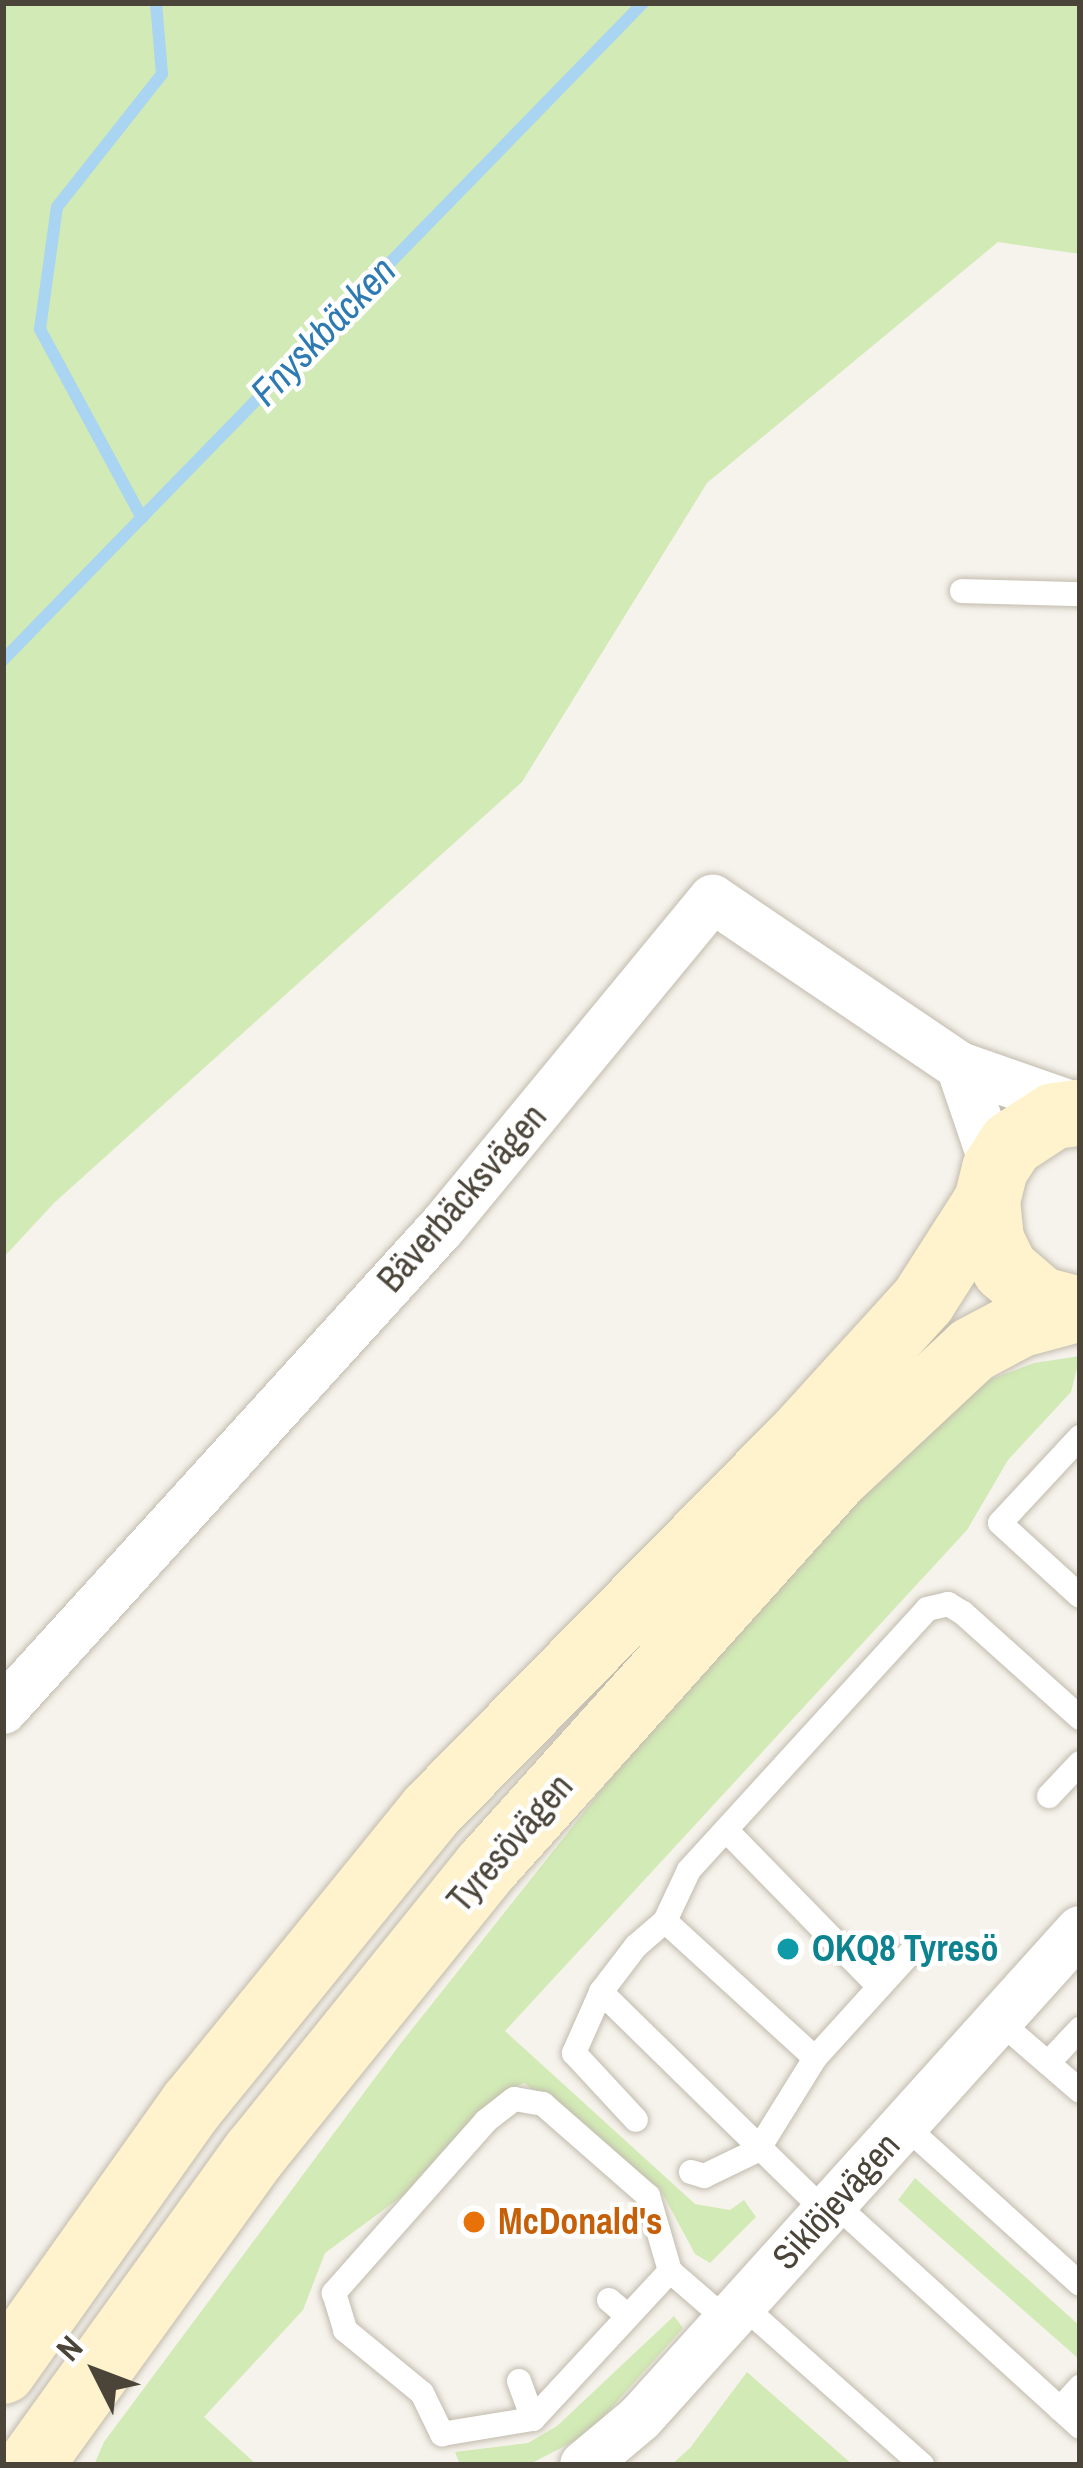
<!DOCTYPE html>
<meta charset="utf-8">
<style>
body{margin:0}
#map{position:relative;width:1083px;height:2468px;overflow:hidden;background:#f6f3ec;font-family:"Archivo Narrow",sans-serif}
div>[style]{position:absolute}
[style*='--x']{left:calc(var(--x)*1px);top:calc(var(--y)*1px);width:calc(var(--w)*1px);rotate:calc(var(--a)*1deg)}
.green>*{inset:0;background:#d2eab5}
.stream>*{height:12px;margin:-6px;padding:0 6px;transform-origin:6px;border-radius:6px;background:#a9d4f2}
.roads{filter:drop-shadow(0 0 3px #c2bbae) drop-shadow(0 0 3px #c2bbae)}
.service>*{height:24px;margin:-12px;padding:0 12px;transform-origin:12px;border-radius:12px;background:#fff}
.minor>*{height:48px;margin:-24px;padding:0 24px;transform-origin:24px;border-radius:24px;background:#fff}
.secondary>*{height:66px;margin:-33px;padding:0 33px;transform-origin:33px;border-radius:33px;background:#fff3cd}
.dots>*{width:33px;height:33px;translate:-50% -50%;box-sizing:border-box;border:6px solid #fff;border-radius:50%}
span{translate:-50% -50%;white-space:nowrap;text-align:center;line-height:1.15;-webkit-text-stroke:9px #fff;paint-order:stroke}
.street-label{font-size:36px;color:#4b4439}
.culture-label{font-size:36px;color:#0d838f;font-weight:700}
.left{translate:0 -50%;text-align:left}
.food-label{font-size:36px;color:#c56008;font-weight:700}
.water-label{font-size:39px;color:#2e7ab2;font-style:italic}
.frame{position:absolute;inset:0;border:6px solid #4b4439;pointer-events:none}
.north{position:absolute;left:36px;top:2312px;width:120px;height:120px;-webkit-text-stroke:9px #fff;paint-order:stroke;rotate:312deg;font-size:33px;font-weight:700;line-height:48px;text-align:center;color:#4b4439}
.north::after{content:'';display:block;margin:auto;width:42px;height:54px;background:#4b4439;clip-path:polygon(50% 0,100% 100%,50% 72%,0 100%)}
</style>
<div id="map">
<div class="green">
<i style="clip-path:polygon(3px 3px,1080px 3px,1080px 254px,998px 242px,707px 483px,522px 782px,54px 1203px,3px 1258px)"></i>
<i style="clip-path:polygon(1080px 1356px,1071px 1392px,1008px 1460px,967px 1530px,505px 2031px,695px 2204px,730px 2210px,744px 2200px,756px 2217px,710px 2263px,695px 2254px,660px 2189px,524px 2083px,504px 2092px,420px 2183px,325px 2253px,303px 2310px,204px 2417px,257px 2465px,94px 2465px,104px 2442px,401px 2043px,737px 1619px,980px 1383px,1034px 1363px)"></i>
<i style="clip-path:polygon(915px 2178px,1080px 2326px,1080px 2360px,898px 2200px)"></i>
<i style="clip-path:polygon(674px 2316px,683px 2328px,588px 2434px,528px 2465px,460px 2465px,455px 2452px,528px 2443px,557px 2426px)"></i>
<i style="clip-path:polygon(747px 2372px,853px 2465px,671px 2465px,690px 2448px)"></i>
</div>
<div class="stream">
<i style="--x:142;--y:518;--w:215;--a:-118.4"></i>
<i style="--x:40;--y:329;--w:123;--a:-82.1"></i>
<i style="--x:57;--y:207;--w:169;--a:-51.7"></i>
<i style="--x:162;--y:74;--w:71;--a:-94.8"></i>
<i style="--x:3;--y:660;--w:917;--a:-45.75"></i>
</div>
<div class="roads">
<div class="service">
<i style="--x:962;--y:591;--w:118;--a:1.5"></i>
<i style="--x:1080;--y:1437;--w:117;--a:132.9"></i>
<i style="--x:1000;--y:1523;--w:108;--a:42.4"></i>
<i style="--x:1049;--y:1796;--w:45;--a:-46.8"></i>
<i style="--x:726;--y:1830;--w:219;--a:45.7"></i>
<i style="--x:665;--y:1921;--w:56;--a:-64.8"></i>
<i style="--x:689;--y:1870;--w:353;--a:-47.6"></i>
<i style="--x:927;--y:1609;--w:22;--a:-13"></i>
<i style="--x:948;--y:1604;--w:17;--a:31"></i>
<i style="--x:963;--y:1613;--w:157;--a:41.9"></i>
<i style="--x:601;--y:1992;--w:67;--a:113.9"></i>
<i style="--x:574;--y:2053;--w:91;--a:47.2"></i>
<i style="--x:999;--y:2021;--w:107;--a:40.8"></i>
<i style="--x:815;--y:2058;--w:203;--a:-137.6"></i>
<i style="--x:665;--y:1921;--w:38;--a:139"></i>
<i style="--x:636;--y:1946;--w:58;--a:127.3"></i>
<i style="--x:601;--y:1992;--w:315;--a:44.4"></i>
<i style="--x:1048;--y:2063;--w:47;--a:-46.7"></i>
<i style="--x:904;--y:2125;--w:237;--a:42.1"></i>
<i style="--x:691;--y:2172;--w:14;--a:17"></i>
<i style="--x:704;--y:2176;--w:60;--a:-25.7"></i>
<i style="--x:758;--y:2150;--w:108;--a:-58.2"></i>
<i style="--x:815;--y:2058;--w:146;--a:-47.8"></i>
<i style="--x:834;--y:2203;--w:333;--a:42.3"></i>
<i style="--x:670;--y:2271;--w:78;--a:-106.3"></i>
<i style="--x:648;--y:2196;--w:140;--a:-138.8"></i>
<i style="--x:543;--y:2104;--w:29;--a:-170"></i>
<i style="--x:514;--y:2099;--w:36;--a:142"></i>
<i style="--x:486;--y:2121;--w:230;--a:131.5"></i>
<i style="--x:334;--y:2293;--w:39;--a:73"></i>
<i style="--x:345;--y:2330;--w:99;--a:39.3"></i>
<i style="--x:422;--y:2393;--w:46;--a:64"></i>
<i style="--x:442;--y:2434;--w:92;--a:-9.4"></i>
<i style="--x:533;--y:2419;--w:202;--a:-47.2"></i>
<i style="--x:670;--y:2271;--w:77;--a:40.8"></i>
<i style="--x:609;--y:2300;--w:25;--a:40"></i>
<i style="--x:742;--y:2305;--w:241;--a:41.6"></i>
<i style="--x:519;--y:2381;--w:40;--a:69.8"></i>
<i style="--x:1060;--y:2409;--w:30;--a:-48"></i>
</div>
<div class="minor">
<i style="--x:960;--y:1066;--w:109;--a:71.2"></i>
<i style="--x:3;--y:1710;--w:654;--a:-47.73"></i>
<i style="--x:443;--y:1226;--w:424;--a:-50.5"></i>
<i style="--x:713;--y:899;--w:298;--a:34.1"></i>
<i style="--x:960;--y:1066;--w:127;--a:19.3"></i>
<i style="--x:584;--y:2465;--w:73;--a:-40"></i>
<i style="--x:640;--y:2418;--w:657;--a:-47.96"></i>
</div>
<div class="secondary">
<i style="--x:987;--y:1201;--w:39;--a:84"></i>
<i style="--x:991;--y:1240;--w:32;--a:64"></i>
<i style="--x:1005;--y:1269;--w:48;--a:40.7"></i>
<i style="--x:1041;--y:1300;--w:40;--a:14.4"></i>
<i style="--x:3;--y:2371;--w:328;--a:-54.6"></i>
<i style="--x:193;--y:2104;--w:377;--a:-50.9"></i>
<i style="--x:431;--y:1811;--w:528;--a:-45.46"></i>
<i style="--x:801;--y:1435;--w:181;--a:-47.7"></i>
<i style="--x:923;--y:1301;--w:119;--a:-57.4"></i>
<i style="--x:987;--y:1201;--w:33;--a:-76"></i>
<i style="--x:995;--y:1169;--w:30;--a:-57"></i>
<i style="--x:1011;--y:1144;--w:51;--a:-33.1"></i>
<i style="--x:1054;--y:1116;--w:26;--a:-7"></i>
<i style="--x:30;--y:2465;--w:386;--a:-54.2"></i>
<i style="--x:256;--y:2152;--w:368;--a:-51.1"></i>
<i style="--x:487;--y:1866;--w:523;--a:-48.1"></i>
<i style="--x:836;--y:1477;--w:186;--a:-43"></i>
<i style="--x:972;--y:1350;--w:55;--a:-28"></i>
<i style="--x:1021;--y:1324;--w:55;--a:-14.8"></i>
</div>
</div>
<div class="dots">
<i style="left:788px;top:1949px;background:#0f9aa8"></i>
<i style="left:474px;top:2222px;background:#e8710a"></i>
</div>
<div class="street-label">
<span style="left:462px;top:1198px;rotate:-49deg">Bäverbäcksvägen</span>
<span style="left:510px;top:1843px;rotate:-49deg">Tyresövägen</span>
<span style="left:836px;top:2201px;rotate:-48deg">Siklöjevägen</span>
</div>
<div class="culture-label">
<span class="left" style="left:812px;top:1949px">OKQ8 Tyresö</span>
</div>
<div class="food-label">
<span class="left" style="left:498px;top:2222px">McDonald's</span>
</div>
<div class="water-label">
<span style="left:323px;top:331px;rotate:-46deg">Fnyskbäcken</span>
</div>
<div class="frame"></div>
<div class="north">N</div>
</div>
